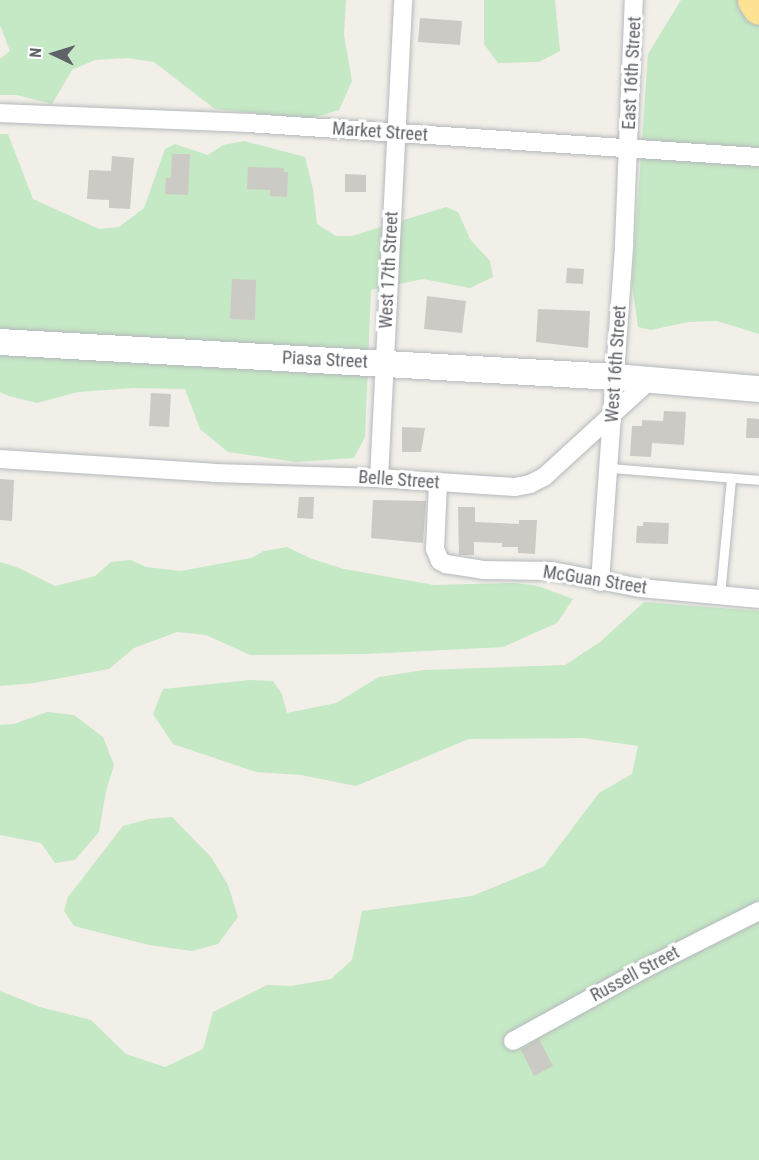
<!DOCTYPE html>
<style>
body{margin:0}
#map{position:relative;width:759px;height:1160px;overflow:hidden;background:#f1efe8;font-family:"Roboto Condensed",sans-serif}
div>[style]{position:absolute}
[style*='--x']{left:calc(var(--x)*1px);top:calc(var(--y)*1px);width:calc(var(--w)*1px);rotate:calc(var(--a)*1deg)}
.green>*{inset:0;background:#c5e8c5}
.building>*{inset:0;background:#cccac5}
.roads{filter:drop-shadow(0 0 2px #b5b8bc) drop-shadow(0 0 2px #b5b8bc)}
.lane>*{height:9px;margin:-4.5px;padding:0 4.5px;transform-origin:4.5px;border-radius:4.5px;background:#fff}
.street>*{height:18px;margin:-9px;padding:0 9px;transform-origin:9px;border-radius:9px;background:#fff}
.secondary>*{height:26px;margin:-13px;padding:0 13px;transform-origin:13px;border-radius:13px;background:#fff}
.highway>*{height:33px;margin:-16.5px;padding:0 16.5px;transform-origin:16.5px;border-radius:16.5px;background:#fde293}
span{translate:-50% -50%;white-space:nowrap;text-align:center;line-height:1.15;-webkit-text-stroke:6px #fff;paint-order:stroke}
.street-label{font-size:18px;color:#5f6368}
.north{position:absolute;left:24px;top:24px;width:60px;height:60px;-webkit-text-stroke:4px #fff;paint-order:stroke;rotate:274deg;font-size:16px;font-weight:700;line-height:24px;text-align:center;color:#5f6368}
.north::after{content:'';display:block;margin:auto;width:21px;height:27px;background:#5f6368;clip-path:polygon(50% 0,100% 100%,50% 72%,0 100%)}
</style>
<div id="map">
<div class="green">
<i style="clip-path:polygon(0 0,346px 0,344px 35px,352px 81px,339px 110px,310px 119px,215px 109px,154px 62px,127px 58px,95px 60px,72px 70px,52px 104px,17px 95px,0 95px,0 59px,10px 51px,0 25px)"></i>
<i style="clip-path:polygon(484px 0,555px 0,560px 51px,539px 62px,498px 63px,484px 44px)"></i>
<i style="clip-path:polygon(681px 0,759px 0,759px 334px,717px 321px,688px 322px,651px 330px,638px 327px,632px 284px,648px 54px)"></i>
<i style="clip-path:polygon(0 134px,8px 134px,33px 199px,99px 229px,119px 227px,144px 208px,165px 149px,175px 144px,208px 155px,223px 145px,244px 141px,305px 157px,313px 189px,317px 224px,336px 236px,352px 236px,446px 207px,458px 212px,470px 239px,490px 261px,493px 277px,470px 288px,423px 279px,371px 290px,365px 437px,354px 458px,296px 462px,228px 452px,200px 429px,185px 389px,133px 388px,78px 392px,37px 403px,9px 396px,0 392px)"></i>
<i style="clip-path:polygon(287px 547px,312px 559px,344px 569px,434px 585px,515px 583px,538px 586px,573px 599px,557px 623px,503px 647px,367px 654px,250px 655px,206px 635px,177px 632px,134px 648px,109px 669px,34px 683px,0 686px,0 562px,19px 568px,55px 586px,95px 576px,111px 562px,131px 560px,146px 567px,181px 571px,251px 558px,264px 551px)"></i>
<i style="clip-path:polygon(644px 602px,759px 611px,759px 1160px,0 1160px,0 991px,40px 1007px,91px 1020px,126px 1054px,165px 1067px,203px 1049px,213px 1012px,267px 985px,291px 986px,331px 979px,352px 960px,362px 911px,472px 896px,543px 867px,599px 793px,632px 774px,638px 746px,583px 738px,469px 739px,356px 786px,301px 775px,256px 772px,173px 744px,153px 714px,163px 689px,250px 680px,273px 681px,282px 694px,287px 713px,336px 703px,379px 677px,424px 670px,565px 665px,600px 642px)"></i>
<i style="clip-path:polygon(47px 712px,74px 715px,103px 737px,114px 765px,106px 791px,99px 832px,75px 860px,55px 863px,41px 843px,0 835px,0 725px,14px 724px)"></i>
<i style="clip-path:polygon(172px 817px,211px 857px,228px 885px,238px 917px,218px 944px,192px 951px,149px 945px,74px 926px,64px 911px,68px 897px,123px 826px,149px 819px)"></i>
</div>
<div class="building">
<i style="clip-path:polygon(420px 18px,462px 21px,460px 45px,418px 42px)"></i>
<i style="clip-path:polygon(172px 154px,190px 154px,188px 195px,165px 194px,166px 178px,171px 178px)"></i>
<i style="clip-path:polygon(112px 156px,134px 158px,130px 209px,109px 208px,109px 200px,87px 199px,89px 170px,111px 171px)"></i>
<i style="clip-path:polygon(248px 167px,284px 168px,284px 172px,288px 172px,287px 197px,270px 196px,270px 190px,247px 189px)"></i>
<i style="clip-path:polygon(345px 174px,366px 175px,366px 192px,345px 192px)"></i>
<i style="clip-path:polygon(567px 268px,584px 269px,583px 284px,566px 283px)"></i>
<i style="clip-path:polygon(232px 279px,256px 280px,255px 320px,230px 319px)"></i>
<i style="clip-path:polygon(427px 296px,466px 301px,462px 333px,424px 329px)"></i>
<i style="clip-path:polygon(538px 309px,590px 311px,588px 348px,536px 342px)"></i>
<i style="clip-path:polygon(151px 393px,171px 394px,169px 427px,149px 426px)"></i>
<i style="clip-path:polygon(664px 411px,686px 412px,684px 445px,652px 443px,651px 457px,630px 456px,632px 426px,642px 426px,642px 420px,663px 421px)"></i>
<i style="clip-path:polygon(747px 418px,759px 419px,759px 438px,746px 438px)"></i>
<i style="clip-path:polygon(402px 427px,425px 428px,421px 452px,402px 452px)"></i>
<i style="clip-path:polygon(0 479px,14px 480px,12px 521px,0 520px)"></i>
<i style="clip-path:polygon(299px 497px,314px 497px,313px 519px,297px 518px)"></i>
<i style="clip-path:polygon(373px 500px,426px 501px,423px 543px,371px 538px)"></i>
<i style="clip-path:polygon(458px 507px,475px 507px,475px 522px,519px 524px,519px 520px,537px 520px,535px 554px,518px 553px,518px 547px,502px 547px,502px 543px,474px 542px,474px 555px,459px 555px)"></i>
<i style="clip-path:polygon(643px 522px,669px 523px,668px 544px,636px 543px,637px 526px,643px 526px)"></i>
<i style="clip-path:polygon(539px 1039px,553px 1066px,534px 1076px,521px 1050px)"></i>
</div>
<div class="roads">
<div class="lane">
<i style="--x:610;--y:468;--w:149;--a:4.6"></i>
<i style="--x:720;--y:595;--w:118;--a:-84.6"></i>
</div>
<div class="street">
<i style="--x:0;--y:113;--w:248;--a:2.3"></i>
<i style="--x:248;--y:123;--w:512;--a:3.81"></i>
<i style="--x:0;--y:459;--w:214;--a:3.7"></i>
<i style="--x:214;--y:473;--w:165;--a:1.7"></i>
<i style="--x:379;--y:478;--w:136;--a:3.8"></i>
<i style="--x:515;--y:487;--w:15;--a:-11"></i>
<i style="--x:530;--y:484;--w:16;--a:-27"></i>
<i style="--x:544;--y:477;--w:144;--a:-42.5"></i>
<i style="--x:379;--y:478;--w:479;--a:-87.1"></i>
<i style="--x:438;--y:483;--w:66;--a:92.6"></i>
<i style="--x:435;--y:549;--w:13;--a:67"></i>
<i style="--x:440;--y:561;--w:7;--a:27"></i>
<i style="--x:446;--y:564;--w:36;--a:9"></i>
<i style="--x:482;--y:570;--w:70;--a:0.8"></i>
<i style="--x:552;--y:571;--w:91;--a:10.8"></i>
<i style="--x:641;--y:588;--w:119;--a:5.3"></i>
<i style="--x:600;--y:582;--w:339;--a:-85.9"></i>
<i style="--x:624;--y:244;--w:244;--a:-87.7"></i>
<i style="--x:513;--y:1041;--w:152;--a:-28.8"></i>
<i style="--x:646;--y:968;--w:127;--a:-26.8"></i>
</div>
<div class="secondary">
<i style="--x:0;--y:342;--w:616;--a:3.26"></i>
<i style="--x:615;--y:377;--w:144;--a:4.8"></i>
</div>
<div class="highway">
<i style="--x:754;--y:0;--w:9;--a:58"></i>
</div>
</div>
<div class="street-label">
<span style="left:632px;top:73px;rotate:-87deg">East 16th Street</span>
<span style="left:380px;top:132px;rotate:4deg">Market Street</span>
<span style="left:389px;top:270px;rotate:-87deg">West 17th Street</span>
<span style="left:325px;top:360px;rotate:3deg">Piasa Street</span>
<span style="left:616px;top:364px;rotate:-86deg">West 16th Street</span>
<span style="left:399px;top:480px;rotate:4deg">Belle Street</span>
<span style="left:595px;top:580px;rotate:9deg">McGuan Street</span>
<span style="left:635px;top:974px;rotate:-28deg">Russell Street</span>
</div>
<div class="north">N</div>
</div>
